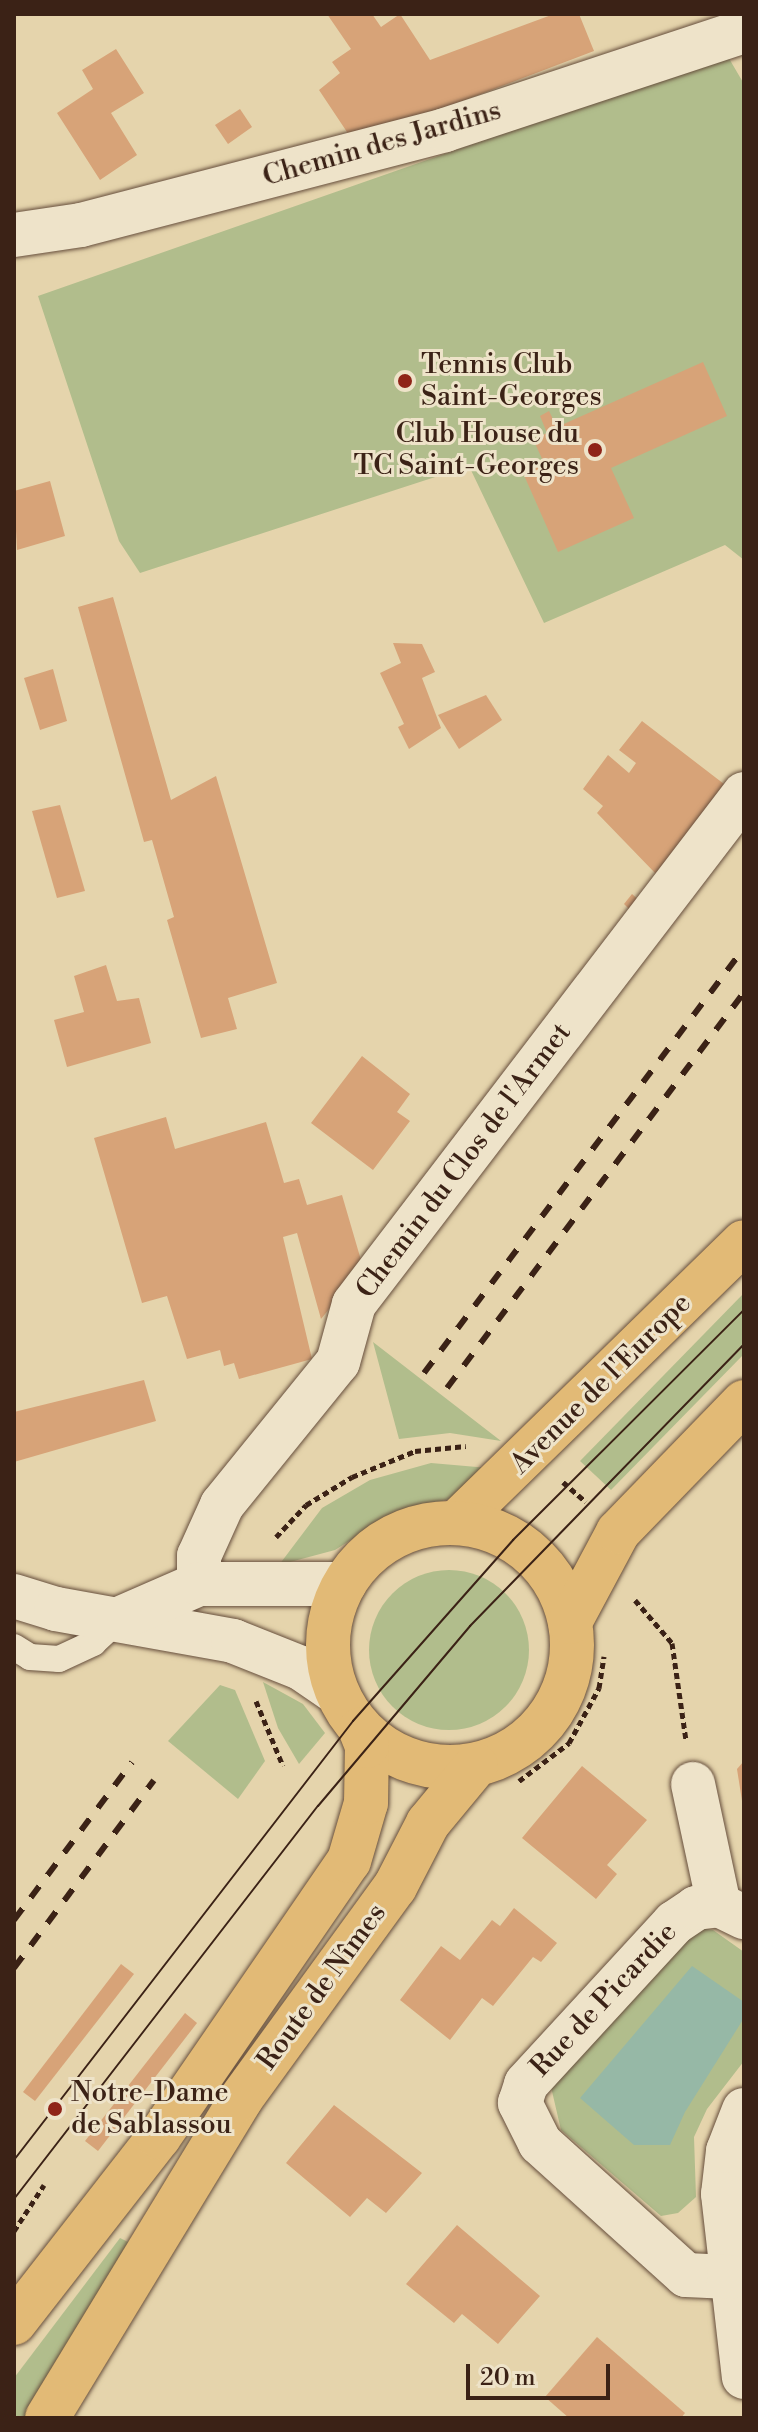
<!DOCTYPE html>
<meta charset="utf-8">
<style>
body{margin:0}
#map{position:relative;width:758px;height:2432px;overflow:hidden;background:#e5d4ac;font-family:"Libre Bodoni",serif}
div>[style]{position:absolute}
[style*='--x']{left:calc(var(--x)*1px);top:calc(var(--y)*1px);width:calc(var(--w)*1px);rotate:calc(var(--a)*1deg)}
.green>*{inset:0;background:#b1bd8c}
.round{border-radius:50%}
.water>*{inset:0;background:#96b8a6}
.building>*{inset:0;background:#d7a378}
.path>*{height:5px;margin-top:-2.5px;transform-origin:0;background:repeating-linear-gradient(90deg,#3b2216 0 6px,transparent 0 10px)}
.roads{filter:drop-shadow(0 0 2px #664e3c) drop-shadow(0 0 2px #664e3c)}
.service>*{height:26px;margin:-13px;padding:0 13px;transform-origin:13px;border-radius:13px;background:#eee3c9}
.minor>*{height:44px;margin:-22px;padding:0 22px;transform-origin:22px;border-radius:22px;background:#eee3c9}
.secondary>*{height:44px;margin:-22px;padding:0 22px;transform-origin:22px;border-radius:22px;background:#eee3c9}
.primary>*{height:44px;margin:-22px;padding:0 22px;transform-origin:22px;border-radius:22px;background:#e2ba76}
.primary>.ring{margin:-22px;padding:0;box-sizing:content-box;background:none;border:44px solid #e2ba76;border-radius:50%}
.tram>*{height:2px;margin:-1px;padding:0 1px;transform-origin:1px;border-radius:1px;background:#3b2216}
.rail>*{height:6px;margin-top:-3px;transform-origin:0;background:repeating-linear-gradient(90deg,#3b2216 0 14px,transparent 0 28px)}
.dots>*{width:22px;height:22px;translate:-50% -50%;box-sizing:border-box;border:4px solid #eee3c9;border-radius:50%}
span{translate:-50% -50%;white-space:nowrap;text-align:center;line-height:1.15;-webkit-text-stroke:6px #eee3c9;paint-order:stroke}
.street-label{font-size:28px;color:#3b2216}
.poi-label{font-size:28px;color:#3b2216}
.left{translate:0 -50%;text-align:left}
.right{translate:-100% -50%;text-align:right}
.frame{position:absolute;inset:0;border:16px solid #3b2216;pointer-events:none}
.scale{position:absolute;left:466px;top:2364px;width:144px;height:36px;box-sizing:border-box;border:4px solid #3b2216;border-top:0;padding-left:10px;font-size:24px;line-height:28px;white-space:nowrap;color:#3b2216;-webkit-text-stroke:6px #eee3c9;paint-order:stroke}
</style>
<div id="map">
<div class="green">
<i style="clip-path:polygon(727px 55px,744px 84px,744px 560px,725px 545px,544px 623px,469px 466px,140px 573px,119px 541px,38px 296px)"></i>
<i style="clip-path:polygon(744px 1293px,744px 1354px,611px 1490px,580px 1461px)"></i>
<i style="clip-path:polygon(373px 1342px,501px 1441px,450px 1433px,399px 1439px)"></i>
<i style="clip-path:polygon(431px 1463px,500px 1469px,457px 1497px,390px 1515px,335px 1550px,279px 1565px,322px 1508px,370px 1480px)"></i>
<i class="round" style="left:369px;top:1570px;width:160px;height:160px"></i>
<i style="clip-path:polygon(263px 1682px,303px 1704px,325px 1733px,299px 1764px,278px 1728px)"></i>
<i style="clip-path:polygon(220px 1685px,235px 1690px,265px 1761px,238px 1799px,168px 1741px)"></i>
<i style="clip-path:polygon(696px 1927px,713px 1930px,744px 1952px,744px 2061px,707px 2109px,694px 2137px,696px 2197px,678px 2213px,661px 2216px,561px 2130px,551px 2087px)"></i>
<i style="clip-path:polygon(120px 2238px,138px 2247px,31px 2418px,14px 2418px,14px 2378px)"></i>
</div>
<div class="water">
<i style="clip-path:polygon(692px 1966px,744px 2002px,744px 2018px,685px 2112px,670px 2145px,634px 2145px,580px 2098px)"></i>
</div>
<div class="building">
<i style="clip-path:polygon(327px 14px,372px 14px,381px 27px,400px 14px,430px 60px,554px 14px,579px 14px,594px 51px,439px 110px,349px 135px,319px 90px,340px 73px,332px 62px,351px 49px)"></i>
<i style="clip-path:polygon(116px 49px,144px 93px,111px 113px,137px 155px,100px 180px,57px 113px,93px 89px,82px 70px)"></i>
<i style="clip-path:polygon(240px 109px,252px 127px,228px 144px,215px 125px)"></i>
<i style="clip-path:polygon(703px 362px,727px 416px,611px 468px,634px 518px,558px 552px,523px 473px,544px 463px,533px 439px,547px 433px,540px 416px,549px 411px,557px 427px)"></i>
<i style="clip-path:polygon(50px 481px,65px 536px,17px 550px,14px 491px)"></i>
<i style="clip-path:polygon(113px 597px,171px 800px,216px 776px,277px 983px,228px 998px,237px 1029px,201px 1038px,167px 920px,174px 917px,152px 840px,144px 842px,78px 607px)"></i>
<i style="clip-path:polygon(393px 643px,422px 644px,435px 672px,422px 678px,441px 728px,409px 749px,398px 727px,404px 724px,380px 673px,401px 663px)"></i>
<i style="clip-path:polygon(53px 669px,67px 721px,40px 730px,24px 678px)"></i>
<i style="clip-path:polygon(486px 695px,502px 720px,459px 749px,438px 715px)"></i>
<i style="clip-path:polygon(642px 721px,724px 784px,656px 874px,597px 813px,603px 806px,583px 789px,608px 755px,629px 773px,636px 763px,619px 750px)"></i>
<i style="clip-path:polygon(60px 805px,85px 891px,57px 898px,32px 811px)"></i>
<i style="clip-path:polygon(632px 894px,642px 903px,633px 913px,624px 904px)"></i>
<i style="clip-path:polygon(106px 965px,117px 1001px,139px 998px,151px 1043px,67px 1067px,54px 1020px,84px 1012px,74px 976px)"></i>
<i style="clip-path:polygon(362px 1056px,410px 1094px,397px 1112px,410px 1121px,373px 1170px,311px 1123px)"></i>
<i style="clip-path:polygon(166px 1117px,175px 1149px,266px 1122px,284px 1183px,299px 1179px,307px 1205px,342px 1195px,363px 1267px,321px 1319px,297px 1233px,283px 1237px,312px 1359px,239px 1379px,234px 1363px,224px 1366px,220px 1350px,187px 1359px,167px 1296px,142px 1303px,94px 1138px)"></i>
<i style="clip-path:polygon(144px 1380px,156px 1421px,14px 1462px,14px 1412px)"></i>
<i style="clip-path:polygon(744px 1761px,744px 1801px,742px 1801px,737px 1769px)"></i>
<i style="clip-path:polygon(582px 1766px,647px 1820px,607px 1865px,617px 1874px,596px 1899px,522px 1838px)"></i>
<i style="clip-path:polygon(514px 1908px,557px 1943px,541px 1962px,533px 1957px,493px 2006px,482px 1998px,450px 2040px,400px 2000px,441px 1946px,460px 1960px,492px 1920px,500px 1926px)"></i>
<i style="clip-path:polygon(121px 1964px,134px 1974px,35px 2101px,23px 2092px)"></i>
<i style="clip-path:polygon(185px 2013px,197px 2023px,98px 2151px,85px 2141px)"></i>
<i style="clip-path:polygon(334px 2105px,422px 2173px,386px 2213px,367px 2198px,350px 2217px,286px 2163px)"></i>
<i style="clip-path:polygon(457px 2225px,540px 2296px,498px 2344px,462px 2314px,454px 2323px,406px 2284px)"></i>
<i style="clip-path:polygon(597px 2337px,685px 2413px,681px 2418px,569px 2418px,545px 2397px)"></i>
</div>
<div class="path">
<i style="--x:563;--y:1482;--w:30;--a:41"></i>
<i style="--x:276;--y:1537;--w:44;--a:-46.8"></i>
<i style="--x:306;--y:1505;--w:54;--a:-31.3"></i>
<i style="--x:352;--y:1477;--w:68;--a:-22.4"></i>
<i style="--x:415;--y:1451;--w:51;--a:-5.6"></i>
<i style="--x:635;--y:1600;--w:57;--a:49.3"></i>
<i style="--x:672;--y:1643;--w:98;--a:81.8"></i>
<i style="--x:256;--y:1701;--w:70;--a:67.4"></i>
<i style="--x:519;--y:1781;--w:63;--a:-37.2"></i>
<i style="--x:569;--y:1743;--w:63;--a:-61.4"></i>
<i style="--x:599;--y:1688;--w:32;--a:-81"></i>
<i style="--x:14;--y:2231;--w:55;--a:-56.9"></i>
</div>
<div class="roads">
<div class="service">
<i style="--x:14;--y:1647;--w:19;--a:32"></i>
<i style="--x:30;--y:1657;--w:29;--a:4"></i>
<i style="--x:59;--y:1659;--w:38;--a:-25"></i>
<i style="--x:93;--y:1643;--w:35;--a:-43"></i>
</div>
<div class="minor">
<i style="--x:14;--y:235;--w:68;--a:-8.5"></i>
<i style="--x:81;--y:225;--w:376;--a:-14.6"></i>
<i style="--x:445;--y:130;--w:315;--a:-18.3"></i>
<i style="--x:199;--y:1584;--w:28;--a:-90"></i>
<i style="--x:199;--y:1556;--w:56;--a:-65.7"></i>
<i style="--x:222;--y:1505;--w:184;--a:-51"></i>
<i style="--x:338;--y:1362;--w:60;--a:-74.6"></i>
<i style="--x:354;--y:1304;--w:642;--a:-52.59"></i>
<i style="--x:693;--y:1784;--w:124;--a:77.9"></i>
<i style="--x:744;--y:2110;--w:44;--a:111.3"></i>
<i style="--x:728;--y:2151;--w:43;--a:96.6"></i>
<i style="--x:723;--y:2194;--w:184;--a:83.5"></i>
<i style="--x:730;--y:2277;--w:44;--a:-177.4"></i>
<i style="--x:686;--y:2275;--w:197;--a:-137.9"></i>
<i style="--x:540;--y:2143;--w:45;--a:-116.6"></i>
<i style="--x:520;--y:2103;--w:20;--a:-72"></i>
<i style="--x:526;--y:2084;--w:219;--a:-47.4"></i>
<i style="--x:674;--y:1923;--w:27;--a:-34"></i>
<i style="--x:696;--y:1908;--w:23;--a:-7"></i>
<i style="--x:719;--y:1905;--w:28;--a:26"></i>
</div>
<div class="secondary">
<i style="--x:14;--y:1596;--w:44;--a:17.2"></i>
<i style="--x:56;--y:1609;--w:180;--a:10.2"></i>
<i style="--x:233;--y:1641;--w:73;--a:21.7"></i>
<i style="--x:301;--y:1668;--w:42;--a:34.4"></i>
<i style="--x:119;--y:1619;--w:87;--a:-23.6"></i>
<i style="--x:199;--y:1584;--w:145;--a:0"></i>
</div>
<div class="primary">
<i style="--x:456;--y:1523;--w:402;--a:-44.3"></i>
<i class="ring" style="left:328px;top:1523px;width:200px;height:200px"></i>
<i style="--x:570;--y:1622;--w:102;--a:-61.9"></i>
<i style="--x:618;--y:1532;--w:181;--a:-45.9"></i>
<i style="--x:14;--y:2323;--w:236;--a:-52.1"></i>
<i style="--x:159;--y:2137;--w:335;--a:-55.5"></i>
<i style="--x:349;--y:1861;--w:60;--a:-73.7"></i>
<i style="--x:366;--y:1803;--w:57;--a:-89"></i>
<i style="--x:367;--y:1746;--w:18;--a:-112"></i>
<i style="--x:47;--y:2418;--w:372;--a:-58.7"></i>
<i style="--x:240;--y:2100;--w:263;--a:-54"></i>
<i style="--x:395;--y:1887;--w:72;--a:-62.7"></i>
<i style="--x:428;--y:1823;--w:75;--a:-50.4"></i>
</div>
</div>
<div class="tram">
<i style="--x:14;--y:2160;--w:555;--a:-52.32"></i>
<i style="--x:353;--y:1721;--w:242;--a:-48.5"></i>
<i style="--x:513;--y:1540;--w:326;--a:-44.9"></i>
<i style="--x:14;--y:2199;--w:497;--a:-52.3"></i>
<i style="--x:318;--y:1806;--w:236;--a:-49.8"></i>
<i style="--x:470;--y:1626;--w:393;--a:-45.8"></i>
</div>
<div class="rail">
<i style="--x:424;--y:1373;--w:532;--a:-53.02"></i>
<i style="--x:447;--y:1388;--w:495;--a:-53.1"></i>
<i style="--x:14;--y:1920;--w:197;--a:-53.2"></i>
<i style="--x:14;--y:1968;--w:234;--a:-53.3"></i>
</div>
<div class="dots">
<i style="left:405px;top:381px;background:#8f2418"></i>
<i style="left:595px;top:450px;background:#8f2418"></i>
<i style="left:55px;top:2109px;background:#8f2418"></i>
</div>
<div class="street-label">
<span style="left:382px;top:144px;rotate:-16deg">Chemin des Jardins</span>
<span style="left:464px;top:1161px;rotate:-53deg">Chemin du Clos de l'Armet</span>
<span style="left:601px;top:1384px;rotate:-45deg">Avenue de l'Europe</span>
<span style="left:322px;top:1987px;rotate:-54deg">Route de Nîmes</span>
<span style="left:604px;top:2000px;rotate:-47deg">Rue de Picardie</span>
</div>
<div class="poi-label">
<span class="left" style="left:421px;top:381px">Tennis Club<br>Saint-Georges</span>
<span class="right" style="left:579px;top:450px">Club House du<br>TC Saint-Georges</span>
<span class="left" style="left:71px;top:2109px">Notre-Dame<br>de Sablassou</span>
</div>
<div class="frame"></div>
<div class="scale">20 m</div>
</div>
